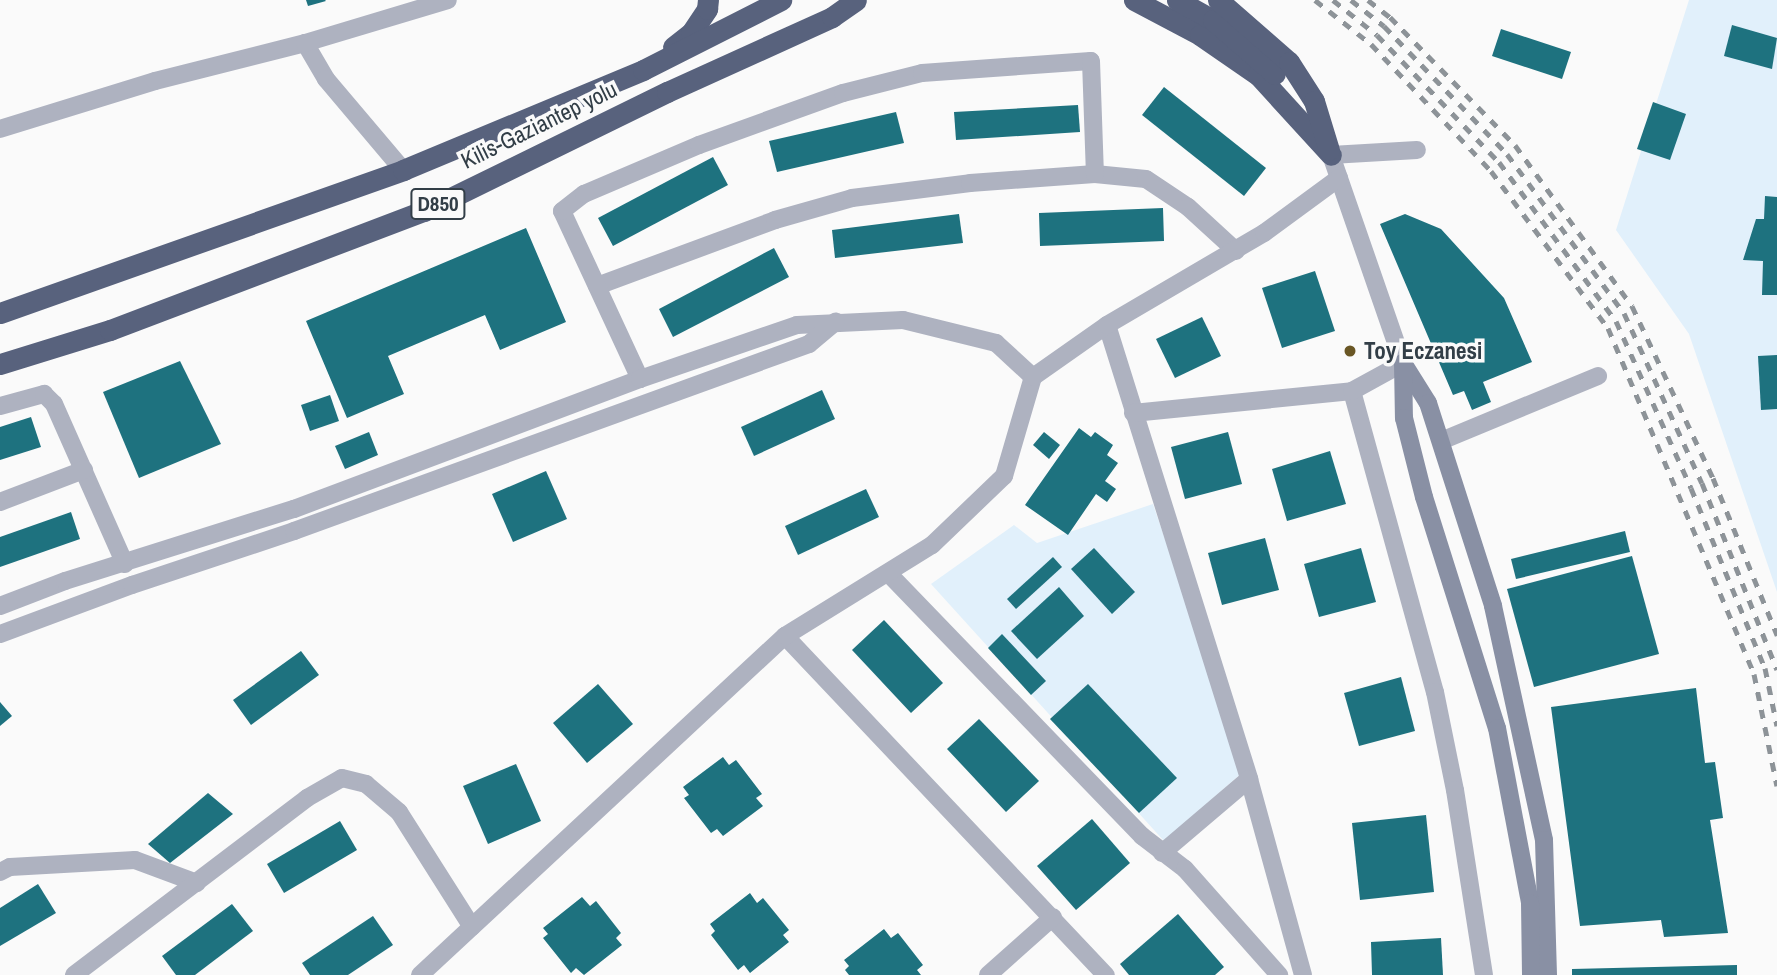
<!DOCTYPE html>
<style>
body{margin:0}
#map{position:relative;width:1777px;height:975px;overflow:hidden;background:#fafafa;font-family:"Archivo Narrow",sans-serif}
div>[style]{position:absolute}
[style*='--x']{left:calc(var(--x)*1px);top:calc(var(--y)*1px);width:calc(var(--w)*1px);rotate:calc(var(--a)*1deg)}
.built>*{inset:0;background:#e1f0fb}
.building>*{inset:0;background:#1e727f}
.street>*{height:18px;margin:-9px;padding:0 9px;transform-origin:9px;border-radius:9px;background:#aeb2c0}
.secondary>*{height:18px;margin:-9px;padding:0 9px;transform-origin:9px;border-radius:9px;background:#8990a4}
.highway>*{height:21px;margin:-10.5px;padding:0 10.5px;transform-origin:10.5px;border-radius:10.5px;background:#58627d}
.rail>*{height:5px;margin-top:-2.5px;transform-origin:0;background:repeating-linear-gradient(90deg,#8d9398 0 9px,transparent 0 18px)}
.dots>*{width:19px;height:19px;translate:-50% -50%;box-sizing:border-box;border:4px solid #fafafa;border-radius:50%}
span{translate:-50% -50%;white-space:nowrap;text-align:center;line-height:1.15;-webkit-text-stroke:7px #fafafa;paint-order:stroke}
.shield-label span{padding:2px 5px;background:#fafafa;border:2px solid;border-radius:5px;-webkit-text-stroke-width:0}
.shield-label{font-size:21px;color:#323e47;font-weight:700}
.street-label{font-size:23px;color:#323e47}
.poi-label{font-size:23px;color:#323e47;font-weight:700}
.left{translate:0 -50%;text-align:left}
</style>
<div id="map">
<div class="built">
<i style="clip-path:polygon(1689px 0,1777px 0,1777px 592px,1689px 334px,1616px 230px)"></i>
<i style="clip-path:polygon(1153px 504px,1244px 771px,1164px 841px,931px 584px,1014px 525px,1037px 543px)"></i>
</div>
<div class="building">
<i style="clip-path:polygon(306px 0,325px 0,326px 1px,308px 6px)"></i>
<i style="clip-path:polygon(1732px 25px,1777px 38px,1772px 69px,1724px 56px)"></i>
<i style="clip-path:polygon(1501px 29px,1571px 52px,1562px 79px,1492px 56px)"></i>
<i style="clip-path:polygon(1164px 87px,1266px 168px,1244px 196px,1142px 115px)"></i>
<i style="clip-path:polygon(1653px 102px,1686px 114px,1670px 160px,1637px 149px)"></i>
<i style="clip-path:polygon(1078px 105px,1080px 132px,956px 140px,954px 112px)"></i>
<i style="clip-path:polygon(896px 112px,904px 143px,777px 172px,769px 141px)"></i>
<i style="clip-path:polygon(713px 157px,728px 185px,613px 246px,598px 218px)"></i>
<i style="clip-path:polygon(1765px 196px,1777px 197px,1777px 295px,1762px 295px,1763px 261px,1743px 260px,1756px 219px,1764px 219px)"></i>
<i style="clip-path:polygon(1163px 208px,1164px 241px,1040px 246px,1039px 213px)"></i>
<i style="clip-path:polygon(959px 214px,963px 243px,835px 258px,832px 230px)"></i>
<i style="clip-path:polygon(1405px 214px,1441px 229px,1504px 298px,1532px 362px,1483px 382px,1491px 402px,1472px 410px,1464px 391px,1453px 395px,1380px 224px)"></i>
<i style="clip-path:polygon(526px 228px,566px 322px,500px 350px,485px 315px,388px 356px,404px 394px,347px 418px,306px 321px)"></i>
<i style="clip-path:polygon(774px 248px,789px 277px,673px 337px,659px 309px)"></i>
<i style="clip-path:polygon(1315px 271px,1335px 331px,1282px 348px,1262px 288px)"></i>
<i style="clip-path:polygon(1202px 317px,1221px 356px,1175px 378px,1156px 339px)"></i>
<i style="clip-path:polygon(1777px 355px,1777px 409px,1761px 410px,1758px 356px)"></i>
<i style="clip-path:polygon(180px 361px,221px 444px,139px 478px,103px 392px)"></i>
<i style="clip-path:polygon(822px 390px,835px 419px,754px 456px,741px 427px)"></i>
<i style="clip-path:polygon(330px 395px,339px 421px,310px 431px,301px 405px)"></i>
<i style="clip-path:polygon(31px 417px,41px 447px,0 460px,0 427px)"></i>
<i style="clip-path:polygon(1079px 428px,1091px 437px,1095px 432px,1113px 445px,1107px 455px,1118px 463px,1105px 481px,1116px 489px,1107px 502px,1096px 494px,1068px 535px,1025px 505px)"></i>
<i style="clip-path:polygon(369px 432px,378px 455px,345px 469px,335px 446px)"></i>
<i style="clip-path:polygon(1044px 432px,1060px 445px,1049px 459px,1033px 445px)"></i>
<i style="clip-path:polygon(1228px 432px,1242px 484px,1185px 499px,1171px 447px)"></i>
<i style="clip-path:polygon(1330px 451px,1346px 504px,1287px 521px,1272px 469px)"></i>
<i style="clip-path:polygon(546px 471px,567px 519px,513px 542px,492px 494px)"></i>
<i style="clip-path:polygon(866px 489px,879px 517px,798px 555px,785px 526px)"></i>
<i style="clip-path:polygon(71px 512px,80px 539px,0 567px,0 537px)"></i>
<i style="clip-path:polygon(1625px 531px,1630px 552px,1516px 579px,1511px 559px)"></i>
<i style="clip-path:polygon(1265px 538px,1279px 590px,1222px 605px,1208px 553px)"></i>
<i style="clip-path:polygon(1094px 548px,1135px 592px,1112px 614px,1071px 569px)"></i>
<i style="clip-path:polygon(1361px 548px,1376px 602px,1319px 617px,1304px 564px)"></i>
<i style="clip-path:polygon(1632px 556px,1659px 654px,1534px 687px,1507px 589px)"></i>
<i style="clip-path:polygon(1053px 557px,1062px 567px,1016px 609px,1007px 599px)"></i>
<i style="clip-path:polygon(1059px 587px,1084px 616px,1037px 659px,1011px 631px)"></i>
<i style="clip-path:polygon(884px 620px,943px 683px,911px 713px,852px 650px)"></i>
<i style="clip-path:polygon(1002px 634px,1046px 681px,1031px 695px,988px 648px)"></i>
<i style="clip-path:polygon(301px 651px,319px 675px,251px 725px,233px 700px)"></i>
<i style="clip-path:polygon(1401px 677px,1415px 731px,1359px 746px,1344px 693px)"></i>
<i style="clip-path:polygon(598px 684px,633px 724px,587px 763px,553px 723px)"></i>
<i style="clip-path:polygon(1088px 684px,1177px 778px,1139px 813px,1050px 719px)"></i>
<i style="clip-path:polygon(1696px 688px,1705px 763px,1715px 762px,1723px 818px,1710px 820px,1728px 933px,1664px 937px,1661px 920px,1580px 926px,1551px 707px)"></i>
<i style="clip-path:polygon(0 702px,12px 716px,0 726px)"></i>
<i style="clip-path:polygon(979px 719px,1039px 781px,1006px 812px,947px 749px)"></i>
<i style="clip-path:polygon(723px 757px,729px 765px,736px 760px,762px 794px,756px 798px,763px 806px,723px 836px,717px 829px,711px 833px,684px 798px,689px 795px,683px 787px)"></i>
<i style="clip-path:polygon(516px 764px,541px 821px,488px 844px,463px 786px)"></i>
<i style="clip-path:polygon(208px 793px,233px 814px,170px 863px,148px 844px)"></i>
<i style="clip-path:polygon(1426px 815px,1434px 892px,1360px 900px,1352px 823px)"></i>
<i style="clip-path:polygon(1092px 819px,1130px 863px,1076px 910px,1037px 866px)"></i>
<i style="clip-path:polygon(340px 821px,357px 850px,284px 893px,267px 864px)"></i>
<i style="clip-path:polygon(38px 884px,56px 913px,0 946px,0 908px)"></i>
<i style="clip-path:polygon(750px 893px,757px 903px,763px 898px,789px 930px,783px 935px,789px 942px,750px 973px,744px 965px,738px 970px,711px 935px,715px 931px,710px 924px)"></i>
<i style="clip-path:polygon(582px 897px,590px 906px,596px 901px,621px 933px,616px 938px,622px 945px,584px 975px,576px 968px,571px 973px,543px 938px,548px 934px,543px 928px)"></i>
<i style="clip-path:polygon(232px 904px,253px 931px,195px 975px,176px 975px,162px 956px)"></i>
<i style="clip-path:polygon(1178px 914px,1224px 967px,1215px 975px,1129px 975px,1120px 964px)"></i>
<i style="clip-path:polygon(373px 916px,393px 945px,348px 975px,310px 975px,302px 963px)"></i>
<i style="clip-path:polygon(884px 929px,891px 938px,898px 933px,923px 965px,917px 970px,921px 975px,849px 975px,845px 970px,849px 966px,844px 960px)"></i>
<i style="clip-path:polygon(1441px 938px,1443px 975px,1372px 975px,1371px 942px)"></i>
<i style="clip-path:polygon(1737px 965px,1737px 975px,1572px 975px,1572px 969px)"></i>
</div>
<div class="street">
<i style="--x:305;--y:43;--w:42;--a:59.7"></i>
<i style="--x:326;--y:79;--w:119;--a:49.8"></i>
<i style="--x:0;--y:129;--w:162;--a:-17.2"></i>
<i style="--x:155;--y:81;--w:155;--a:-14.2"></i>
<i style="--x:305;--y:43;--w:149;--a:-16.7"></i>
<i style="--x:597;--y:286;--w:190;--a:-20.3"></i>
<i style="--x:775;--y:220;--w:80;--a:-15.9"></i>
<i style="--x:852;--y:198;--w:119;--a:-7.2"></i>
<i style="--x:970;--y:183;--w:125;--a:-4.1"></i>
<i style="--x:1095;--y:174;--w:51;--a:5.6"></i>
<i style="--x:1146;--y:179;--w:50;--a:33.7"></i>
<i style="--x:1188;--y:207;--w:65;--a:42.5"></i>
<i style="--x:1107;--y:325;--w:476;--a:72.6"></i>
<i style="--x:1249;--y:779;--w:203;--a:74.6"></i>
<i style="--x:640;--y:379;--w:185;--a:-114.9"></i>
<i style="--x:562;--y:211;--w:28;--a:-38"></i>
<i style="--x:584;--y:194;--w:125;--a:-23.1"></i>
<i style="--x:699;--y:145;--w:153;--a:-19.9"></i>
<i style="--x:843;--y:93;--w:81;--a:-14.2"></i>
<i style="--x:922;--y:73;--w:169;--a:-4.1"></i>
<i style="--x:1091;--y:61;--w:113;--a:88"></i>
<i style="--x:1352;--y:391;--w:312;--a:74.6"></i>
<i style="--x:1435;--y:692;--w:100;--a:78.5"></i>
<i style="--x:1455;--y:790;--w:187;--a:81.1"></i>
<i style="--x:0;--y:406;--w:46;--a:-15.3"></i>
<i style="--x:44;--y:394;--w:14;--a:45"></i>
<i style="--x:54;--y:404;--w:175;--a:66.1"></i>
<i style="--x:1133;--y:413;--w:220;--a:-5.7"></i>
<i style="--x:1352;--y:391;--w:58;--a:-28.8"></i>
<i style="--x:1403;--y:363;--w:220;--a:-109.1"></i>
<i style="--x:1331;--y:155;--w:86;--a:-3.3"></i>
<i style="--x:1441;--y:441;--w:170;--a:-22.5"></i>
<i style="--x:0;--y:502;--w:90;--a:-20.9"></i>
<i style="--x:888;--y:573;--w:366;--a:46"></i>
<i style="--x:1142;--y:836;--w:54;--a:37.5"></i>
<i style="--x:1185;--y:869;--w:142;--a:48.4"></i>
<i style="--x:0;--y:606;--w:70;--a:-21"></i>
<i style="--x:65;--y:581;--w:240;--a:-17.5"></i>
<i style="--x:294;--y:509;--w:370;--a:-20.6"></i>
<i style="--x:640;--y:379;--w:166;--a:-19"></i>
<i style="--x:797;--y:325;--w:106;--a:-2.7"></i>
<i style="--x:903;--y:320;--w:96;--a:13.9"></i>
<i style="--x:996;--y:343;--w:50;--a:42.6"></i>
<i style="--x:0;--y:634;--w:141;--a:-20.4"></i>
<i style="--x:132;--y:585;--w:171;--a:-18.4"></i>
<i style="--x:294;--y:531;--w:548;--a:-19.96"></i>
<i style="--x:809;--y:344;--w:35;--a:-40"></i>
<i style="--x:785;--y:636;--w:467;--a:46.6"></i>
<i style="--x:1162;--y:853;--w:114;--a:-40.4"></i>
<i style="--x:0;--y:872;--w:11;--a:-27"></i>
<i style="--x:10;--y:867;--w:125;--a:-3.2"></i>
<i style="--x:135;--y:860;--w:66;--a:20.4"></i>
<i style="--x:74;--y:975;--w:293;--a:-37.2"></i>
<i style="--x:307;--y:798;--w:40;--a:-29.7"></i>
<i style="--x:342;--y:778;--w:25;--a:14"></i>
<i style="--x:366;--y:784;--w:43;--a:40.3"></i>
<i style="--x:399;--y:812;--w:136;--a:57.6"></i>
<i style="--x:420;--y:975;--w:498;--a:-42.9"></i>
<i style="--x:785;--y:636;--w:173;--a:-31.8"></i>
<i style="--x:932;--y:545;--w:100;--a:-43.8"></i>
<i style="--x:1004;--y:476;--w:103;--a:-73.7"></i>
<i style="--x:1033;--y:377;--w:90;--a:-35.1"></i>
<i style="--x:1107;--y:325;--w:182;--a:-30.4"></i>
<i style="--x:1264;--y:233;--w:93;--a:-36.3"></i>
<i style="--x:988;--y:975;--w:87;--a:-41.7"></i>
</div>
<div class="secondary">
<i style="--x:1403;--y:363;--w:47;--a:58"></i>
<i style="--x:1428;--y:403;--w:213;--a:72.2"></i>
<i style="--x:1493;--y:606;--w:239;--a:77.7"></i>
<i style="--x:1544;--y:840;--w:135;--a:88.3"></i>
<i style="--x:1403;--y:363;--w:55;--a:89"></i>
<i style="--x:1404;--y:418;--w:81;--a:75.8"></i>
<i style="--x:1424;--y:497;--w:242;--a:72.5"></i>
<i style="--x:1497;--y:728;--w:178;--a:79.3"></i>
<i style="--x:1530;--y:903;--w:72;--a:89.2"></i>
</div>
<div class="highway">
<i style="--x:1134;--y:0;--w:75;--a:27.9"></i>
<i style="--x:1200;--y:35;--w:70;--a:34.6"></i>
<i style="--x:1258;--y:75;--w:108;--a:47.6"></i>
<i style="--x:1177;--y:0;--w:41;--a:29.1"></i>
<i style="--x:1213;--y:20;--w:82;--a:41.1"></i>
<i style="--x:1218;--y:0;--w:94;--a:41.1"></i>
<i style="--x:1289;--y:62;--w:46;--a:57.3"></i>
<i style="--x:1314;--y:101;--w:51;--a:73"></i>
<i style="--x:673;--y:47;--w:23;--a:-38"></i>
<i style="--x:691;--y:33;--w:29;--a:-56"></i>
<i style="--x:707;--y:9;--w:9;--a:-84"></i>
<i style="--x:0;--y:313;--w:428;--a:-19.5"></i>
<i style="--x:403;--y:170;--w:260;--a:-22.6"></i>
<i style="--x:643;--y:70;--w:155;--a:-26.9"></i>
<i style="--x:0;--y:364;--w:115;--a:-17.2"></i>
<i style="--x:110;--y:330;--w:336;--a:-20.8"></i>
<i style="--x:424;--y:211;--w:271;--a:-26.1"></i>
<i style="--x:667;--y:92;--w:181;--a:-24.4"></i>
<i style="--x:832;--y:17;--w:29;--a:-35"></i>
</div>
<div class="rail">
<i style="--x:1315;--y:0;--w:71;--a:38.2"></i>
<i style="--x:1371;--y:44;--w:175;--a:46.6"></i>
<i style="--x:1491;--y:171;--w:196;--a:53.3"></i>
<i style="--x:1608;--y:328;--w:376;--a:67.1"></i>
<i style="--x:1754;--y:674;--w:114;--a:78.4"></i>
<i style="--x:1333;--y:0;--w:56;--a:38.5"></i>
<i style="--x:1377;--y:35;--w:176;--a:46.2"></i>
<i style="--x:1499;--y:162;--w:197;--a:53.7"></i>
<i style="--x:1616;--y:321;--w:183;--a:65.8"></i>
<i style="--x:1691;--y:488;--w:195;--a:67.7"></i>
<i style="--x:1765;--y:668;--w:59;--a:78.3"></i>
<i style="--x:1351;--y:0;--w:42;--a:38.2"></i>
<i style="--x:1384;--y:26;--w:178;--a:46.1"></i>
<i style="--x:1507;--y:154;--w:197;--a:53.7"></i>
<i style="--x:1624;--y:313;--w:187;--a:65.4"></i>
<i style="--x:1702;--y:483;--w:201;--a:68.1"></i>
<i style="--x:1368;--y:0;--w:28;--a:38"></i>
<i style="--x:1390;--y:17;--w:179;--a:45.7"></i>
<i style="--x:1515;--y:145;--w:199;--a:54"></i>
<i style="--x:1632;--y:306;--w:190;--a:64.8"></i>
<i style="--x:1713;--y:478;--w:170;--a:67.8"></i>
</div>
<div class="dots">
<i style="left:1350px;top:351px;background:#695624"></i>
</div>
<div class="shield-label">
<span style="left:438px;top:204px">D850</span>
</div>
<div class="street-label">
<span style="left:539px;top:125px;rotate:-26deg">Kilis-Gaziantep yolu</span>
</div>
<div class="poi-label">
<span class="left" style="left:1364px;top:351px">Toy Eczanesi</span>
</div>
</div>
